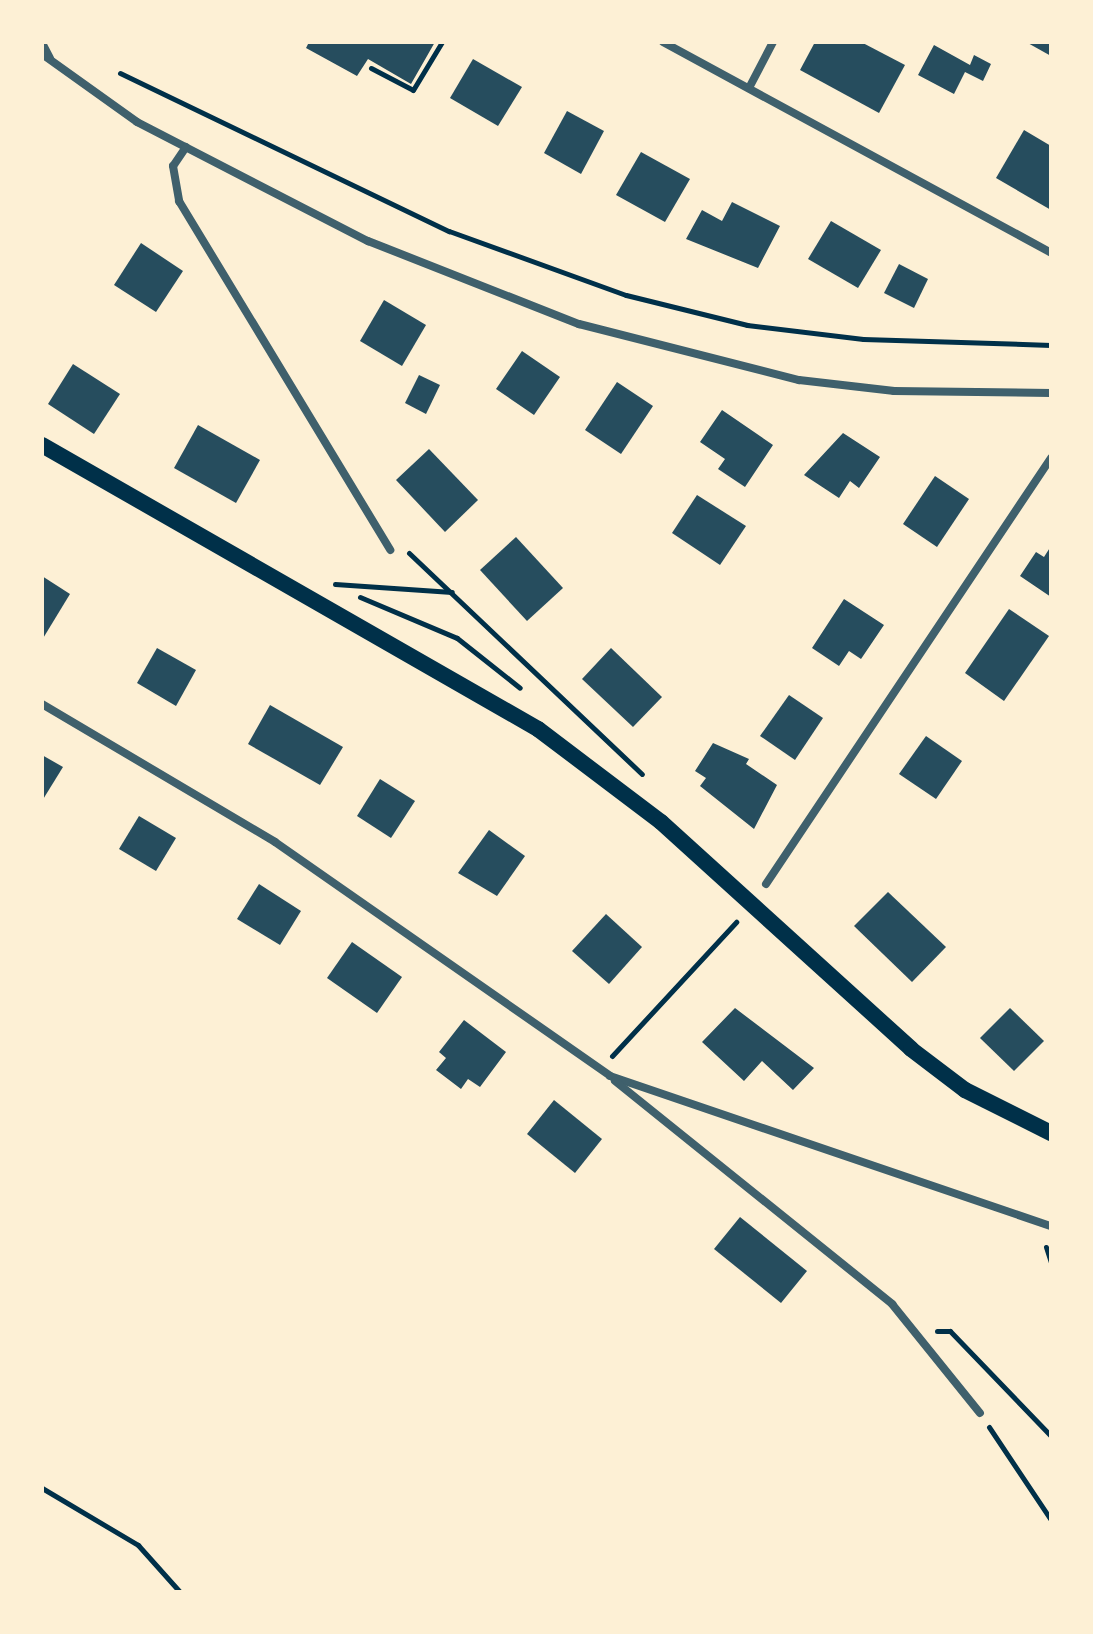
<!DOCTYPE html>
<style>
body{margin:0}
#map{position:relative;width:1093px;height:1634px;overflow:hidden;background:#fdf0d5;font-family:"PT Sans",sans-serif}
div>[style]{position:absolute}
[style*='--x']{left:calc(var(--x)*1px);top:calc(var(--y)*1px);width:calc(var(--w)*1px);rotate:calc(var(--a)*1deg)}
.building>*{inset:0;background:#264d5e}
.path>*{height:5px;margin:-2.5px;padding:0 2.5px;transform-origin:2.5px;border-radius:2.5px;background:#003049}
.minor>*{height:8px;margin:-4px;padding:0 4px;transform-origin:4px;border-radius:4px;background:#3f606c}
.secondary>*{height:16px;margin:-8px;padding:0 8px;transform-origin:8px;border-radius:8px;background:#003049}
span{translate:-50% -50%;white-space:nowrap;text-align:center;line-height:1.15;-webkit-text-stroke:6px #fdf0d5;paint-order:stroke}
.frame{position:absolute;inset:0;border:44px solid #fdf0d5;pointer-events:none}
</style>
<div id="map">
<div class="building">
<i style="clip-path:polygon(309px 42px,435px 42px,411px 84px,368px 59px,357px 76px,306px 48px)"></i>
<i style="clip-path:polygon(815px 42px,861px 42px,905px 65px,879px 113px,800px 70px)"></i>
<i style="clip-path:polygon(1026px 42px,1051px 42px,1051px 56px)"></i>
<i style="clip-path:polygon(934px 45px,970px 65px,974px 55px,991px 64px,983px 81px,965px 72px,954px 94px,918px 75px)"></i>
<i style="clip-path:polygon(473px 59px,522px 87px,498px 126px,450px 98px)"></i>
<i style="clip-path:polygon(567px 111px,604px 131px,581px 174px,544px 153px)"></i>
<i style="clip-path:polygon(1024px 130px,1051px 146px,1051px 210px,996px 178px)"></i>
<i style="clip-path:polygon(641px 152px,690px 179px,665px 222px,616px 195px)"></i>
<i style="clip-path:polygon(732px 202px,780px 226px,758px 268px,686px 239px,702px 210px,722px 221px)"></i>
<i style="clip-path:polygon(831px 221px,881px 250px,858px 288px,808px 259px)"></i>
<i style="clip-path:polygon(141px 243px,183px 271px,156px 312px,114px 285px)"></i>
<i style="clip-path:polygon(899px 264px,928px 279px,914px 308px,884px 293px)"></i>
<i style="clip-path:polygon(384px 300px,426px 325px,402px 366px,360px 341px)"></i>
<i style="clip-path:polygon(522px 351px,560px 377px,534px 415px,496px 389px)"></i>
<i style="clip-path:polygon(73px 364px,120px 394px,94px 434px,48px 404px)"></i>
<i style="clip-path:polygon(419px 375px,440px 385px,426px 414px,405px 403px)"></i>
<i style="clip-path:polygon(617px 382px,653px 406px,621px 454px,585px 430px)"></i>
<i style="clip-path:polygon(722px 410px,773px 445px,745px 487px,718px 469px,725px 459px,700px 442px)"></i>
<i style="clip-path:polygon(198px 425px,260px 460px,236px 503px,174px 468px)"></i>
<i style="clip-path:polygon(843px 433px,880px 457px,859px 488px,850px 481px,839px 498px,804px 475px)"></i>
<i style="clip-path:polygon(429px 449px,478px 500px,445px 532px,396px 480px)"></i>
<i style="clip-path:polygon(935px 476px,969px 499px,937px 547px,903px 524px)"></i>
<i style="clip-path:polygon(697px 495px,746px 526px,720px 565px,672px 533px)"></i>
<i style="clip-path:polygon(516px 537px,563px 588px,527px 621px,480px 570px)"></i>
<i style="clip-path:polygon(1051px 546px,1051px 597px,1020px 576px,1036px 552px,1044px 557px)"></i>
<i style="clip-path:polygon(42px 576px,70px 594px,42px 640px)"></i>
<i style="clip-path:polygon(844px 599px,884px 625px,861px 659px,849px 651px,839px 666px,812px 648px)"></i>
<i style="clip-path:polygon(1009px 609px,1049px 636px,1004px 701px,965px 673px)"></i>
<i style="clip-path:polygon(157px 648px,196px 670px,176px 706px,137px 683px)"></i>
<i style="clip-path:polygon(611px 648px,662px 697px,633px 727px,582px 679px)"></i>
<i style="clip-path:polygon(789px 695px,823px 718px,795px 760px,760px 736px)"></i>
<i style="clip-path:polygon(270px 705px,343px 747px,320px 785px,248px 744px)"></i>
<i style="clip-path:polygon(926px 736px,962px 761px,936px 799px,899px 774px)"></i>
<i style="clip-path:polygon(713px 743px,749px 759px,746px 764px,777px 785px,754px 829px,700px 786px,706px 778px,695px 771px)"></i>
<i style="clip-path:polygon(42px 755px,63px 767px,42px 801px)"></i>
<i style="clip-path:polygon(380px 779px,415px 801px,391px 838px,357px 816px)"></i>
<i style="clip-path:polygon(139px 816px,176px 838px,156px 871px,119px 849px)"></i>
<i style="clip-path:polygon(489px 830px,525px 856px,497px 896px,458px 873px)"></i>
<i style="clip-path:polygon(259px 884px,301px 911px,280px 945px,237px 919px)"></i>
<i style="clip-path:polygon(888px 892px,946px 947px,912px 982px,854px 926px)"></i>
<i style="clip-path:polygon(606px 914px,642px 947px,609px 984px,572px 951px)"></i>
<i style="clip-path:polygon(352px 942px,402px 977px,377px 1013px,327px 978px)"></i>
<i style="clip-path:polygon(735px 1008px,814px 1068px,793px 1090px,762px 1061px,744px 1081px,702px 1042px)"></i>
<i style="clip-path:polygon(1010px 1008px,1044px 1041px,1014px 1071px,980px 1038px)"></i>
<i style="clip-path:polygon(464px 1020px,506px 1052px,480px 1087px,468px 1079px,461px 1089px,436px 1070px,446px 1058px,439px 1052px)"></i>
<i style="clip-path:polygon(554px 1100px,602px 1139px,575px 1173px,527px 1134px)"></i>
<i style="clip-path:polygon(740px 1217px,807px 1271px,781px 1303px,714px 1249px)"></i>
</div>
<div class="path">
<i style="--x:371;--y:68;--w:47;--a:27.6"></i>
<i style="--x:413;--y:90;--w:56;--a:-58.9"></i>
<i style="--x:120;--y:73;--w:365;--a:25.7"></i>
<i style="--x:449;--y:231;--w:188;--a:19.9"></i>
<i style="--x:626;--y:295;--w:125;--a:13.9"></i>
<i style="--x:747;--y:325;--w:117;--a:6.9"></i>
<i style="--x:863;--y:339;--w:188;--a:1.8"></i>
<i style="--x:409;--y:553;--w:321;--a:43.5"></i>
<i style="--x:335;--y:584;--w:117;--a:3.9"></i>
<i style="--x:360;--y:597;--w:105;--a:22.9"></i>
<i style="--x:457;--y:638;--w:80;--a:38.4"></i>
<i style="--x:612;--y:1056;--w:183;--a:-47.2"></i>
<i style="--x:1046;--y:1247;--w:16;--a:72"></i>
<i style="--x:937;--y:1331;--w:13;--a:0"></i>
<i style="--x:950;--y:1331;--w:146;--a:46.1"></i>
<i style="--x:989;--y:1427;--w:112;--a:56.3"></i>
<i style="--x:42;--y:1488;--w:112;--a:30.7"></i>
<i style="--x:138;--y:1545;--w:63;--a:48.2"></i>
</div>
<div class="minor">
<i style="--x:663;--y:42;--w:442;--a:28.5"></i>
<i style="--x:42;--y:43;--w:17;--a:62"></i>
<i style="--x:42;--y:54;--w:117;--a:35.6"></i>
<i style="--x:137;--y:122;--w:260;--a:27.3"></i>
<i style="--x:368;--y:241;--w:227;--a:21.5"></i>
<i style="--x:579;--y:324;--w:227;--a:14.3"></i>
<i style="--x:799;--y:380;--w:96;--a:6.6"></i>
<i style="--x:894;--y:391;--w:157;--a:0.7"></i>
<i style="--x:749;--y:88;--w:52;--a:-62.4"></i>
<i style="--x:186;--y:147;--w:23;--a:124"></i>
<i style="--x:173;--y:166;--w:36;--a:80"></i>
<i style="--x:179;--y:201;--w:408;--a:58.8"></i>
<i style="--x:42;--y:704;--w:271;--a:30.6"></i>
<i style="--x:275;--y:842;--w:409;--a:34.9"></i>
<i style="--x:610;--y:1076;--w:466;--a:18.8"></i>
<i style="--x:766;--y:884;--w:513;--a:-56.22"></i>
<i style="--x:615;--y:1081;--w:356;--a:38.8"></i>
<i style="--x:892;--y:1304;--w:140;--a:51.1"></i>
</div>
<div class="secondary">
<i style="--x:42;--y:445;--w:572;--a:29.79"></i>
<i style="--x:538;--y:729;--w:154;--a:37.1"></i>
<i style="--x:661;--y:822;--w:338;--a:42.2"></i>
<i style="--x:911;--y:1049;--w:68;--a:37.2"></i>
<i style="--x:965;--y:1090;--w:96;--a:26.6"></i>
</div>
<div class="frame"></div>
</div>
